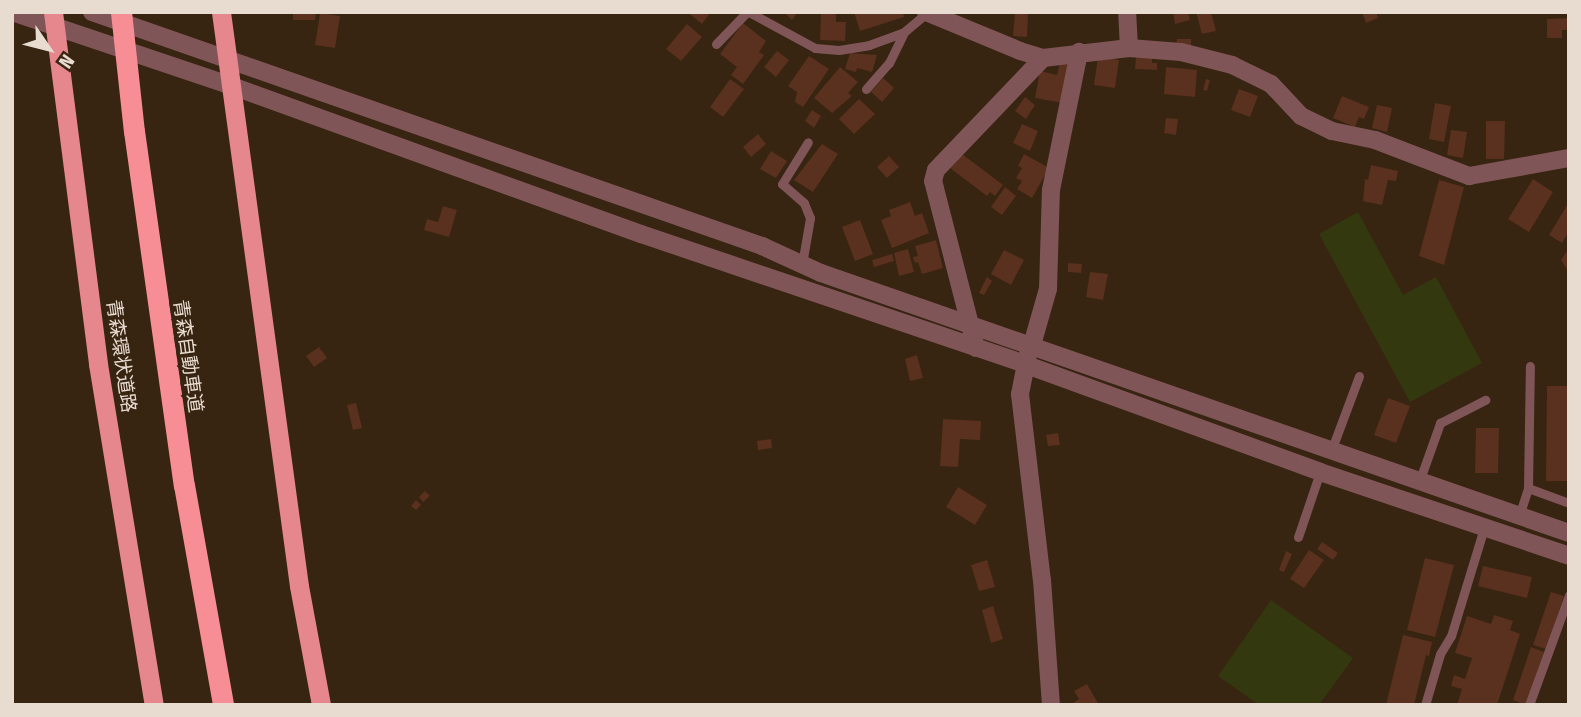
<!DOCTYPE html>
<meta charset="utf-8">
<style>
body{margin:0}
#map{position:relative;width:1581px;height:717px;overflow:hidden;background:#372411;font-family:"Fira Sans Condensed","Noto Sans JP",sans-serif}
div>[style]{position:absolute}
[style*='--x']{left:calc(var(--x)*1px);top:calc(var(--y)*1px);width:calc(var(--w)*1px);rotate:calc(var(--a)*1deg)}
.green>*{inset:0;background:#34380f}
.building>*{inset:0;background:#5a301e}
.service>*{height:9px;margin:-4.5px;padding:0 4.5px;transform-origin:4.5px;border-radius:4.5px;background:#805557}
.minor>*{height:18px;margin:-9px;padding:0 9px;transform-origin:9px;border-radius:9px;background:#805557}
.tertiary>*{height:18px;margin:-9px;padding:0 9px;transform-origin:9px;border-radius:9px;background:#805557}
.trunk>*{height:19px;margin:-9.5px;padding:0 9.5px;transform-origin:9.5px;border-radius:9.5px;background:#e6868d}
.motorway>*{height:21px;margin:-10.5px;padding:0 10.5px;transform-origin:10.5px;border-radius:10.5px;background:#f78e96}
.motorway-bridge>*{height:21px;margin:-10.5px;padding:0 10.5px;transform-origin:10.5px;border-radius:10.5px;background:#f78e96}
span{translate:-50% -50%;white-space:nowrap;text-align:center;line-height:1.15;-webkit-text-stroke:7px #372411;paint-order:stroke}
.street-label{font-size:19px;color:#e8dbd0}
.frame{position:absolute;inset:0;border:14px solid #e8dbd0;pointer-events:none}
.north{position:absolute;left:14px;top:14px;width:70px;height:70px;-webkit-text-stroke:5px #372411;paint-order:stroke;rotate:125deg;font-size:19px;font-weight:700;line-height:28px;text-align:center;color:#e8dbd0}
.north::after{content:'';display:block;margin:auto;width:24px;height:32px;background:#e8dbd0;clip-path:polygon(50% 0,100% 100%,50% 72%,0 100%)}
</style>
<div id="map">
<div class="green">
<i style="clip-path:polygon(1358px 212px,1403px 295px,1436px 277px,1482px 363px,1410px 402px,1319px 234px)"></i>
<i style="clip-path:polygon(1271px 600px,1353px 658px,1319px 705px,1259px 705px,1218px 676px)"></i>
</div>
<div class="building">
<i style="clip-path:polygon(293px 12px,316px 12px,315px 20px,293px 20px)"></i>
<i style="clip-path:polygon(687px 12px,711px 12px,702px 24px)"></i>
<i style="clip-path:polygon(784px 12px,798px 12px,792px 20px)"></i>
<i style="clip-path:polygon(821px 12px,836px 13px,836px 22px,846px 22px,845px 41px,820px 40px)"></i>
<i style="clip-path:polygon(854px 12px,903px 12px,904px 17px,860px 31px)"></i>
<i style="clip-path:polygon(1015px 12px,1028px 12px,1027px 37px,1013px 36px)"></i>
<i style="clip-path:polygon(1173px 12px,1188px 12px,1190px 20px,1175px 24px)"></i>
<i style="clip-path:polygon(1196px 12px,1211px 12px,1216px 31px,1202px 34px)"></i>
<i style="clip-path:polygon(1362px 12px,1376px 12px,1378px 18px,1366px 23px)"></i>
<i style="clip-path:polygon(320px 13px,340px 16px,335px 48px,315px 45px)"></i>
<i style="clip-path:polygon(1568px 18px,1568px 30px,1562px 30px,1562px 38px,1547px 38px,1547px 19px)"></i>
<i style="clip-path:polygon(743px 23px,766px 41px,759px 52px,764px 55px,743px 84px,731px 75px,737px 67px,720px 54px)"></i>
<i style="clip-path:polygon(687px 24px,702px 37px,681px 61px,666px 49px)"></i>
<i style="clip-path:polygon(1177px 39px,1191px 39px,1191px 46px,1176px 46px)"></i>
<i style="clip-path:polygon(777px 51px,789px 60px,776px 77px,764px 67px)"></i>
<i style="clip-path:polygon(850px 53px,877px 55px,872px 72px,857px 68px,856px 72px,845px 69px)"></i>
<i style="clip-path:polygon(809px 56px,829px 69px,803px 107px,795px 102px,797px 92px,788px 86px)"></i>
<i style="clip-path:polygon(1098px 57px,1119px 60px,1115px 88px,1094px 85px)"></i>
<i style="clip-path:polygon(1136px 57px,1152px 58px,1152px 63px,1157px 63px,1157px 70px,1135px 69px)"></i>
<i style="clip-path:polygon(1060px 63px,1070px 65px,1063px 103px,1035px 98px,1040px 71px,1057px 75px)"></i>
<i style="clip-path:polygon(840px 67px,858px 82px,848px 93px,852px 96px,832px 113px,814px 98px)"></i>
<i style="clip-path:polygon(1166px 67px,1197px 70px,1195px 97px,1164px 94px)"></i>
<i style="clip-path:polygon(883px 78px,894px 88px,882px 102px,871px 92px)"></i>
<i style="clip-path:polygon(730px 79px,744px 89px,723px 117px,710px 107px)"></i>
<i style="clip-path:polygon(1206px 79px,1210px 80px,1207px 91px,1203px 90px)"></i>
<i style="clip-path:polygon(1239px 89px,1258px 96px,1250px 117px,1231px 110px)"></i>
<i style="clip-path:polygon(1342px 96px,1369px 107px,1364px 119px,1359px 117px,1355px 127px,1333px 118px)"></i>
<i style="clip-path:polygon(1025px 97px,1035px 105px,1026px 119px,1015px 111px)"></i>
<i style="clip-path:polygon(859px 99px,875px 114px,854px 134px,839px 119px)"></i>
<i style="clip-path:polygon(1435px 103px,1451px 106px,1444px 142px,1429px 139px)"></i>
<i style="clip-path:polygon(1377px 105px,1392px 108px,1387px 132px,1372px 128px)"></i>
<i style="clip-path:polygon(812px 110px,821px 116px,814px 128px,805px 121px)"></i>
<i style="clip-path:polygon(1166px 118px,1178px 119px,1176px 135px,1164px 133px)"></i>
<i style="clip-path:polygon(1486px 121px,1505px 121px,1504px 159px,1486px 159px)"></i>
<i style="clip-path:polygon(1022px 124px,1038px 131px,1030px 151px,1013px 143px)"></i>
<i style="clip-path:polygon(1451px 130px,1467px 132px,1463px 158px,1447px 155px)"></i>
<i style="clip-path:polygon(758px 134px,766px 144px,751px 157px,743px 147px)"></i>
<i style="clip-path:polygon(822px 144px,838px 154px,813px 192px,794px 180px)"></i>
<i style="clip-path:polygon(771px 151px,787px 161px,776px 178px,760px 169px)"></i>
<i style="clip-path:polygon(962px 154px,1003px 185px,995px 196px,990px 192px,987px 196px,950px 168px)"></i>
<i style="clip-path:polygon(1024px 154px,1049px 168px,1032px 198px,1017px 189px,1022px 181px,1016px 178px,1022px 168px,1018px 166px)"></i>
<i style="clip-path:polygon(889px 156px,899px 167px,887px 178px,877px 167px)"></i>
<i style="clip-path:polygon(1371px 165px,1398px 171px,1396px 181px,1388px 180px,1382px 205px,1363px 201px,1365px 179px,1368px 180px)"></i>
<i style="clip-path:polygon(1533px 179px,1553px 192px,1529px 232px,1508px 219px)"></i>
<i style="clip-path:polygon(1439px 180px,1464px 187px,1444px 265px,1419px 256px)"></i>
<i style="clip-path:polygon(1005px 187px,1016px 196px,1002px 215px,991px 207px)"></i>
<i style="clip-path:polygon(910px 202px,915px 216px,922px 213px,929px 233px,892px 248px,881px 220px,891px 216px,889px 210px)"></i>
<i style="clip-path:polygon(1569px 202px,1569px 231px,1562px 243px,1549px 235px)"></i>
<i style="clip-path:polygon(443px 206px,457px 210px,449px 237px,424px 230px,427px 219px,438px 222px)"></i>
<i style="clip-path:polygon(860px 220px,873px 254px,855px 261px,842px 227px)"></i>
<i style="clip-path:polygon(936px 240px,943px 268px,922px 274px,918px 262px,915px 263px,913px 257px,918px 256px,915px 246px)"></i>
<i style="clip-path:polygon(1569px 248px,1569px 273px,1561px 260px)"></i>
<i style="clip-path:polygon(908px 249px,914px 272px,899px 276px,894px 253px)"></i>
<i style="clip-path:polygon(1004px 250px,1024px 260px,1011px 285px,991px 274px)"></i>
<i style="clip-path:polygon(892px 254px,894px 261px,874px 267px,872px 260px)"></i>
<i style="clip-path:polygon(1068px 263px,1082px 264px,1081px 273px,1068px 272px)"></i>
<i style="clip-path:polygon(1090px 272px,1108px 274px,1103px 300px,1086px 297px)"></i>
<i style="clip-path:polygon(987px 277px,992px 281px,984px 295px,979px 293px)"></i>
<i style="clip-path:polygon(319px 347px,327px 358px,314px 367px,306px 356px)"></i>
<i style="clip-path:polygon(917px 355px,923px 378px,910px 381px,905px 359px)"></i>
<i style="clip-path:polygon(1547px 386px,1569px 386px,1569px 481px,1546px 481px)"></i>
<i style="clip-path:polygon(1388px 398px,1410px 406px,1396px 443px,1374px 435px)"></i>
<i style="clip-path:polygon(356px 403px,362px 428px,353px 430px,347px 405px)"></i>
<i style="clip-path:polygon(943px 419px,981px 421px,980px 440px,960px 439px,958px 467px,940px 466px)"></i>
<i style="clip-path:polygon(1476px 428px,1499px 428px,1498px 473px,1475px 473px)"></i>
<i style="clip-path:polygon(1058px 433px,1060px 445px,1048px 446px,1046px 435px)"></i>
<i style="clip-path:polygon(771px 439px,772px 448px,758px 450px,757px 441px)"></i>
<i style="clip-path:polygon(958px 487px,987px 505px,975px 525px,946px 507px)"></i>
<i style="clip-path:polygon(425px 491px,430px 496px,423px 502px,419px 497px)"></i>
<i style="clip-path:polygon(416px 500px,421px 505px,416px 510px,411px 506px)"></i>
<i style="clip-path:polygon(1322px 542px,1338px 553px,1333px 560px,1317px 549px)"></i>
<i style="clip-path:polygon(1309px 550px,1324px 560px,1304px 588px,1290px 579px)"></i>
<i style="clip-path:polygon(1286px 551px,1292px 554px,1284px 572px,1279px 570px)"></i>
<i style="clip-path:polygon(1425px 558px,1454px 565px,1435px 637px,1407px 630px)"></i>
<i style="clip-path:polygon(987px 560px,995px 587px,979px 591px,971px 565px)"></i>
<i style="clip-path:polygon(1483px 566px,1532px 577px,1527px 598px,1478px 586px)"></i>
<i style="clip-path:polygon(1551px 592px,1564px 596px,1546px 649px,1533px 645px)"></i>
<i style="clip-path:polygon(993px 606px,1003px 639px,991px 643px,982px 610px)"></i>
<i style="clip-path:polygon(1494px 615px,1513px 621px,1510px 630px,1520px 634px,1497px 705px,1457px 705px,1462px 689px,1451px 686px,1454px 675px,1465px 679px,1472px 658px,1455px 653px,1467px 616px,1491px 624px)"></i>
<i style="clip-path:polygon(1403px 635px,1432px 642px,1429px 656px,1426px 655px,1414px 705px,1386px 705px)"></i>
<i style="clip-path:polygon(1531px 647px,1544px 652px,1526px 705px,1513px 700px)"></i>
<i style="clip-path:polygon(1087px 684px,1099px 705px,1070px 705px,1079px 699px,1074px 691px)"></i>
</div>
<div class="service">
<i style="--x:749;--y:12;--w:75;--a:28.6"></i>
<i style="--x:815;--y:48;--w:24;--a:5"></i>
<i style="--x:839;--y:50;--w:30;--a:-9"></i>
<i style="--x:869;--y:45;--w:37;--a:-20"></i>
<i style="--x:904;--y:32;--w:30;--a:-40"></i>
<i style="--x:716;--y:44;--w:45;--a:-45.9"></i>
<i style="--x:866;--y:89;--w:35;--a:-49"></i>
<i style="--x:889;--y:63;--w:34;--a:-64"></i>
<i style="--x:802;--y:264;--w:47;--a:-80.1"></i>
<i style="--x:810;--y:218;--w:16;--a:-112"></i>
<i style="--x:804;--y:203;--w:29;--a:-139"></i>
<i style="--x:782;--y:184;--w:49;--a:-58.2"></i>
<i style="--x:1331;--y:451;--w:80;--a:-69.5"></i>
<i style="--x:1419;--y:482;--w:63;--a:-70.4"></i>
<i style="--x:1440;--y:423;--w:51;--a:-27.1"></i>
<i style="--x:1528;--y:488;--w:44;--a:20.1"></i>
<i style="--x:1519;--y:516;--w:29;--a:-72"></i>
<i style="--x:1528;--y:488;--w:122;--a:-89.1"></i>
<i style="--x:1298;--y:537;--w:69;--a:-71.3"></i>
<i style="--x:1425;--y:705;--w:53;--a:-73.6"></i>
<i style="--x:1440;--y:654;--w:21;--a:-59"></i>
<i style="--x:1451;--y:636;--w:113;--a:-73"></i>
<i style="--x:1529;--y:705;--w:117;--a:-70"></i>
</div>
<div class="minor">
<i style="--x:926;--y:12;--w:102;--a:22.5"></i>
<i style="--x:1020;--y:51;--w:24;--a:17"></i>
<i style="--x:1043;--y:58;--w:87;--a:-6.6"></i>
<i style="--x:1129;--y:48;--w:36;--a:-93"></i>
<i style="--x:1129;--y:48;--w:52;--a:4.4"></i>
<i style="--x:1181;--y:52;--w:53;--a:14.3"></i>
<i style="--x:1232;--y:65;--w:43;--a:26"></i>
<i style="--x:1271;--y:84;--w:44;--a:46.8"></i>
<i style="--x:1301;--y:116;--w:34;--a:26"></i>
<i style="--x:1332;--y:131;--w:44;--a:11.8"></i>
<i style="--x:1375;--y:140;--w:101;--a:21"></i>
<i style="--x:1469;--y:176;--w:102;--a:-10.2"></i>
<i style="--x:1032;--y:345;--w:58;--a:-74.1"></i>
<i style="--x:1048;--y:289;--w:99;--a:-88.3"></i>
<i style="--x:1051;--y:190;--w:141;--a:-78.5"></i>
<i style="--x:976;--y:348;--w:172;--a:-104.4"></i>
<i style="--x:933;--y:181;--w:11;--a:-75"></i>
<i style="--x:936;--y:170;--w:155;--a:-46.3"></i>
</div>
<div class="tertiary">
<i style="--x:12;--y:12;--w:229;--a:18.6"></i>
<i style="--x:229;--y:85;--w:438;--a:19.9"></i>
<i style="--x:641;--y:234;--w:404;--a:18.7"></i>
<i style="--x:1024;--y:364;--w:315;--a:20"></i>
<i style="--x:1320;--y:472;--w:263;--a:18.6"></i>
<i style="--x:92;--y:12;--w:710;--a:19.25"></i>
<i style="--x:762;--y:246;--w:65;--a:24.6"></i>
<i style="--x:821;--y:273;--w:792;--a:19.17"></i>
<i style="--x:1028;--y:354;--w:41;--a:101.3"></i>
<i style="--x:1020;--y:394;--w:187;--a:83.3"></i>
<i style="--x:1042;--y:580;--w:125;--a:85.9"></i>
</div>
<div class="trunk">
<i style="--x:53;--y:12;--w:355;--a:82.7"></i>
<i style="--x:98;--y:364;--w:346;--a:80.7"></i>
<i style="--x:221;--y:12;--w:579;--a:82.26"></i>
<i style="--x:299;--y:586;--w:121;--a:79.5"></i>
</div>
<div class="motorway">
<i style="--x:134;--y:131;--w:358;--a:82"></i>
<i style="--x:184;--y:485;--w:223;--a:79.9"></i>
</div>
<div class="motorway-bridge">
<i style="--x:121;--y:12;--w:120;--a:83.8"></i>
</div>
<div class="street-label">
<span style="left:121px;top:356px;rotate:82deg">青森環状道路</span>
<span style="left:188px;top:356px;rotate:82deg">青森自動車道</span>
</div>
<div class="frame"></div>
<div class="north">N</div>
</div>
